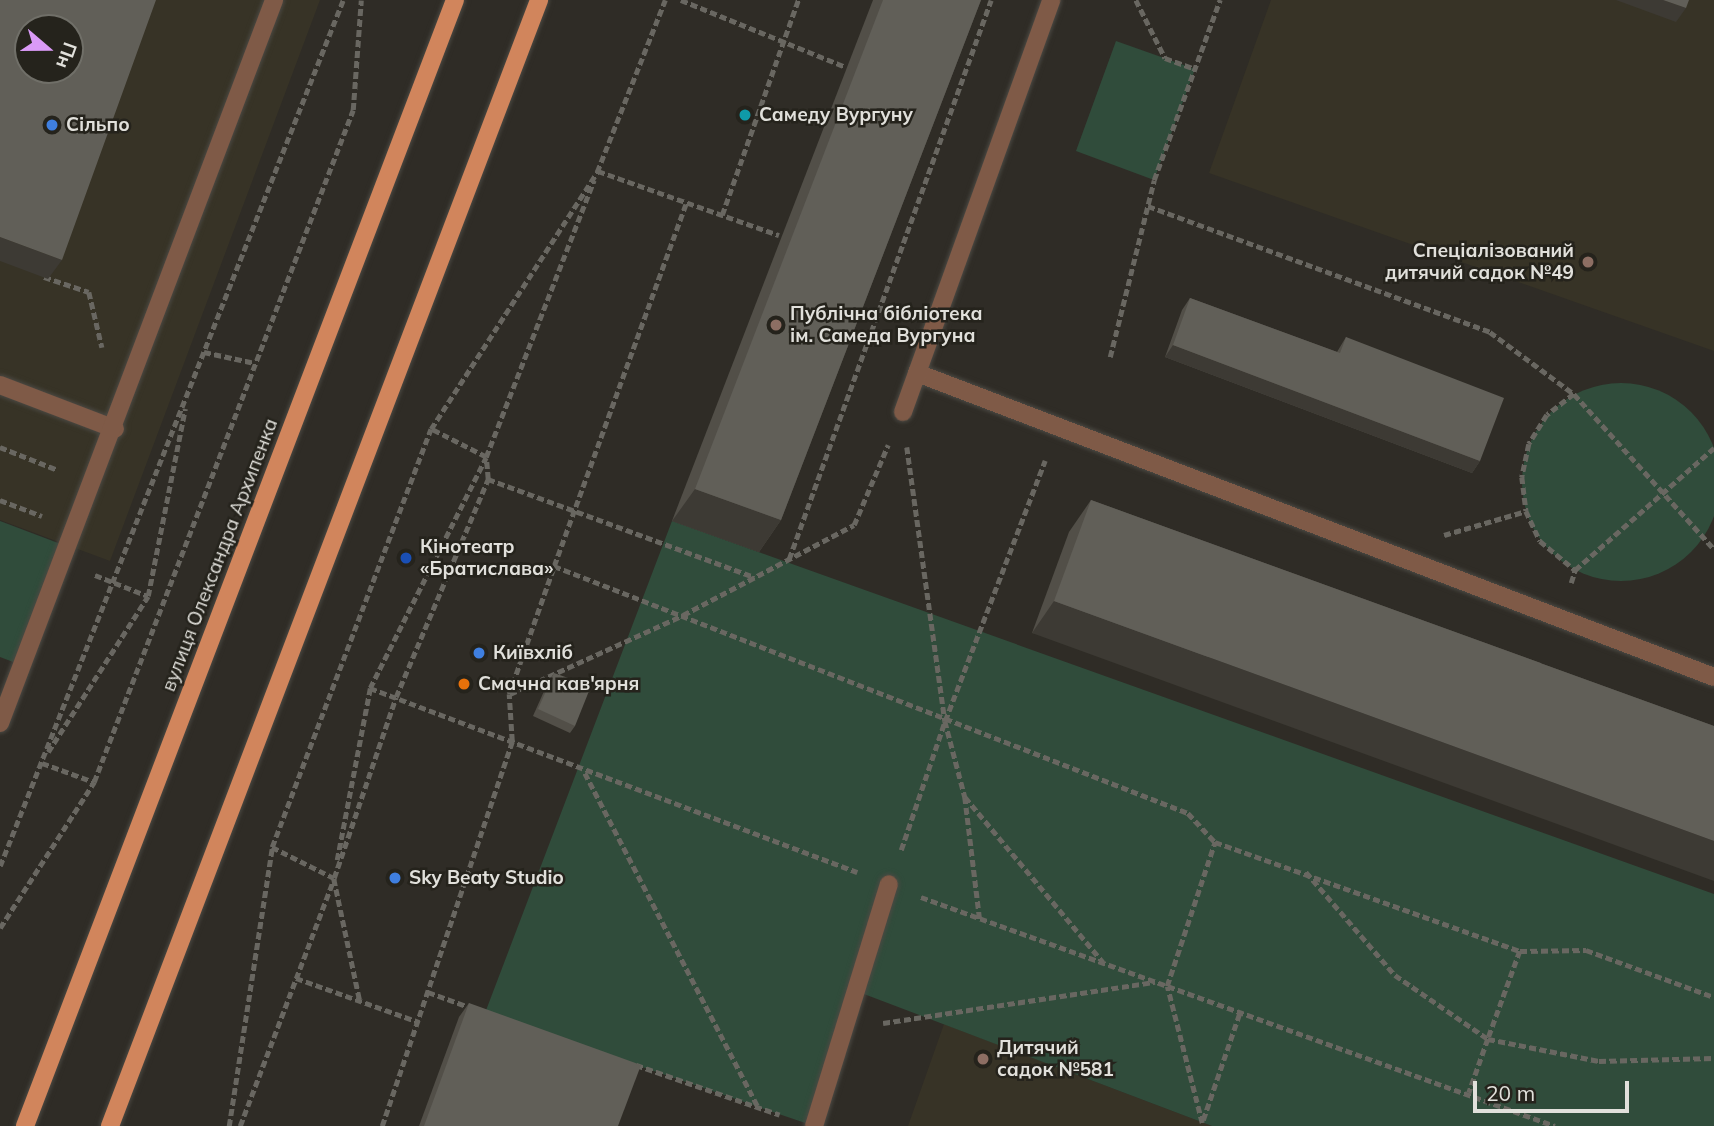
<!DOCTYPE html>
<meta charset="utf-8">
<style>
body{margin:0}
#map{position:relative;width:1714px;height:1126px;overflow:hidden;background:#2f2c26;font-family:Mulish,sans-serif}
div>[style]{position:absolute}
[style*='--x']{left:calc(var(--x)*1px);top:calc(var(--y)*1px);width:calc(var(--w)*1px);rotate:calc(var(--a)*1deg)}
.built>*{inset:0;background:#373326}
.green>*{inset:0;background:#304c3b}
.round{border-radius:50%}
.path>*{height:4.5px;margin-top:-2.25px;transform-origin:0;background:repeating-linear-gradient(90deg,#696761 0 7px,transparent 0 10.5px)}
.roads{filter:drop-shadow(0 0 2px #4b4943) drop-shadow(0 0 2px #4b4943)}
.minor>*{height:18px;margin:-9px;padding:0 9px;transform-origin:9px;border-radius:9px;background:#7f5a47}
.major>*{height:18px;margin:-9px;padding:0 9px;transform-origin:9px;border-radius:9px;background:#d1855c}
.wall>*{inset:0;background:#524f48}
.shaded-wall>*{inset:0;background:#3d3a34}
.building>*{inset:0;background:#615f58}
.dots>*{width:19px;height:19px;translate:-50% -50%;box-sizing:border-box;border:4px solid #25231c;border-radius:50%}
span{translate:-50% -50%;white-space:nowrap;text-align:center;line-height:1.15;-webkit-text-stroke:5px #25231c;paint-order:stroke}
.poi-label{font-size:19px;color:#e1e0db;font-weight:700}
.left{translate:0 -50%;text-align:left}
.right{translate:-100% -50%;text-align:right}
.street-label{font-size:19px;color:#e1e0db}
.north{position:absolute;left:14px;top:14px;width:70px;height:70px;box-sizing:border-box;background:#25231c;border:2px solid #706f68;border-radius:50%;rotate:110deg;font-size:19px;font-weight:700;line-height:28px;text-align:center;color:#e1e0db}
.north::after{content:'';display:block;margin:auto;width:24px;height:32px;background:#da9af6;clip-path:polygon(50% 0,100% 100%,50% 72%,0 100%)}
.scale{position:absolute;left:1473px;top:1081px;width:156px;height:32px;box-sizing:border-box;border:4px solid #e1e0db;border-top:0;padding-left:9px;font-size:21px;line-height:24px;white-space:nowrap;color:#e1e0db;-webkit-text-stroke:5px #25231c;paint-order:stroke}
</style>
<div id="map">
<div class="built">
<i style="clip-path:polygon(evenodd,0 0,320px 0,110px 561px,0 520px,0 0,28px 28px,70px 28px,70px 70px,28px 70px,28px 28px)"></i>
<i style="clip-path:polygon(1271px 0,1714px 0,1714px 351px,1209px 173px)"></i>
<i style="clip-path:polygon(944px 1024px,1125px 1093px,1212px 1126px,908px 1126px)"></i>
</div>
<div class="green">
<i style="clip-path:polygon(1116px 41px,1195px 69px,1154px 180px,1076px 151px)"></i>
<i class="round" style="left:1522px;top:383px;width:198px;height:198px"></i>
<i style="clip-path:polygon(0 521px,66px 546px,21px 665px,0 657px)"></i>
<i style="clip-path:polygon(672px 521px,1714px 894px,1714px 1126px,1212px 1126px,856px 991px,814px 1126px,485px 1013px)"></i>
</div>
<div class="path">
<i style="--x:681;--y:0;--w:178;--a:22.1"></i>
<i style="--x:1136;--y:0;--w:65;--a:63.4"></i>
<i style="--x:1165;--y:58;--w:32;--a:20"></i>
<i style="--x:597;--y:172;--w:185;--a:-68.4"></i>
<i style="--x:1148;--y:206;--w:364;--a:20.2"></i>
<i style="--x:1490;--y:332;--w:104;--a:36.4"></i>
<i style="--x:1574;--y:394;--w:209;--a:47.9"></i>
<i style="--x:722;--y:215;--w:228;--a:-70.5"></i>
<i style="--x:44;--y:277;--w:47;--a:18.4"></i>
<i style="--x:89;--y:292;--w:57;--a:76.7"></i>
<i style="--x:204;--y:352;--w:52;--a:12.2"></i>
<i style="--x:1110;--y:357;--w:182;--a:-76"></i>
<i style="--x:1154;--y:180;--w:192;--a:-69.9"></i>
<i style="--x:1574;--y:394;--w:34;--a:142"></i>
<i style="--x:1547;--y:415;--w:34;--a:122"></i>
<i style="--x:1529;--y:444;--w:34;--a:102"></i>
<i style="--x:1522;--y:477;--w:34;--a:83"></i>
<i style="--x:1526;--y:511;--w:33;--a:65"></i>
<i style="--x:1540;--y:541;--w:45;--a:39.6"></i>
<i style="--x:0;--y:447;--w:62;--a:21.6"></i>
<i style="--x:907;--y:447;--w:277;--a:82.1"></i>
<i style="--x:945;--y:721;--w:79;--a:75.3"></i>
<i style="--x:965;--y:797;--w:125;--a:83.1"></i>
<i style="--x:488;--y:479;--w:284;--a:20.2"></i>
<i style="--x:0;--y:500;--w:45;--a:20.9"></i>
<i style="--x:1444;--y:535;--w:85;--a:-16.3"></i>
<i style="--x:789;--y:559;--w:594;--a:-70.13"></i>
<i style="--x:554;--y:566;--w:385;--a:-70"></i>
<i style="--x:95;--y:575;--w:57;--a:21.6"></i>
<i style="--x:1571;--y:583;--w:14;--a:-73"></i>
<i style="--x:1575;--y:570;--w:185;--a:-41.3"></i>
<i style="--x:370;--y:688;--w:521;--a:20.7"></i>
<i style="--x:510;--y:694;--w:190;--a:-24.5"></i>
<i style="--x:683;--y:615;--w:193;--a:-27.8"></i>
<i style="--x:854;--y:525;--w:87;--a:-67"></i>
<i style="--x:48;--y:752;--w:185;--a:-57.3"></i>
<i style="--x:148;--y:596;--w:191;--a:-78.8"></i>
<i style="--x:42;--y:763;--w:55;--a:20.1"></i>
<i style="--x:585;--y:773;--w:376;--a:62.6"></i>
<i style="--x:965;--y:797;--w:215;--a:50.1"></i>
<i style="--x:272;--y:847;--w:69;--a:26.6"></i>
<i style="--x:901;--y:850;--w:136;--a:-71.2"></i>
<i style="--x:945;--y:721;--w:279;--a:-69"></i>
<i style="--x:337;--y:860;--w:175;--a:-79.1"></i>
<i style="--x:370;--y:688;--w:258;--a:-63.3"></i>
<i style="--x:486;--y:457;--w:62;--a:-153"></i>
<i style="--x:0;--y:866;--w:931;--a:-68.39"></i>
<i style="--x:1306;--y:872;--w:136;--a:49.2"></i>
<i style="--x:1395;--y:975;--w:113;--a:34.5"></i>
<i style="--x:1488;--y:1039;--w:57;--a:109.4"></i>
<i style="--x:334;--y:879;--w:125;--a:78"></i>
<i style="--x:921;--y:897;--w:674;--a:19.86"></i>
<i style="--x:0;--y:928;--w:174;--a:-57.2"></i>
<i style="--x:94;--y:782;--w:720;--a:-68.92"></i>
<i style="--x:353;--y:110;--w:110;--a:-85.8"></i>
<i style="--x:1520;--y:951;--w:66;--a:-0.9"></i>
<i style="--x:1586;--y:950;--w:136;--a:20.2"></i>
<i style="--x:296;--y:978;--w:131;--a:19.7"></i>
<i style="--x:428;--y:992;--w:47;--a:20"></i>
<i style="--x:883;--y:1023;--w:275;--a:-8.6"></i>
<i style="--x:636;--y:1065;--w:152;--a:19.1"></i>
<i style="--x:1203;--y:1120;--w:114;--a:-71.1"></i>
<i style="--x:1202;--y:1123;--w:141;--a:-104.3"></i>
<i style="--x:1167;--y:986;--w:152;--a:-71.6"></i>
<i style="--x:1215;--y:842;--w:324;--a:19.7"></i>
<i style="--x:1520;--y:951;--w:94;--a:110"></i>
<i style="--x:1488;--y:1039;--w:113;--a:11.2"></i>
<i style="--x:1599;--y:1061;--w:115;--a:-1.5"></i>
<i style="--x:229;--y:1126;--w:282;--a:-81.2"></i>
<i style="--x:272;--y:847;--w:447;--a:-69.2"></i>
<i style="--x:431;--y:429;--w:307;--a:-57.1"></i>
<i style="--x:598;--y:171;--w:192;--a:19.5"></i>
<i style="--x:240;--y:1126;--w:265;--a:-69.2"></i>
<i style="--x:334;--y:878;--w:191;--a:-71.1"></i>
<i style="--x:396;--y:697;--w:237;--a:-67.1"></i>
<i style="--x:488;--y:479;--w:22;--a:-95"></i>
<i style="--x:486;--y:457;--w:297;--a:-68.7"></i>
<i style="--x:382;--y:1126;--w:406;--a:-71.3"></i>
<i style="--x:512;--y:741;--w:47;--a:-93.7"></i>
<i style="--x:509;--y:694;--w:136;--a:-70.6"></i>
<i style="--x:554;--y:566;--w:680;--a:21.29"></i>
<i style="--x:1188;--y:813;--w:40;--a:47"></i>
</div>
<div class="roads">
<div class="minor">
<i style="--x:917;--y:373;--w:853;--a:20.88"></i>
<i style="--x:0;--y:385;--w:123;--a:20.9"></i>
<i style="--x:903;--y:412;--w:438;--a:-70.2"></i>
<i style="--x:0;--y:723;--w:773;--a:-69.24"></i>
<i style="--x:814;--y:1126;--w:253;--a:-72.8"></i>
</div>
<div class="major">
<i style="--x:25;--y:1126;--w:1205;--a:-69.1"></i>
<i style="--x:110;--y:1126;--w:1205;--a:-69.14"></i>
</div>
</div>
<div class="wall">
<i style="clip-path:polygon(873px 0,981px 0,781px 520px,759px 552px,672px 521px)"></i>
<i style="clip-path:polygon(1190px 298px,1337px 352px,1346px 337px,1480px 461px,1472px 473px,1165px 357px,1182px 310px)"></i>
<i style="clip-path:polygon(1091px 500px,1714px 726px,1032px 633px,1069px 532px)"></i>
<i style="clip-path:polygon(554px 673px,575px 726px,570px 733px,533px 716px,549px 680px)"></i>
<i style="clip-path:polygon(469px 1003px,618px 1126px,419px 1126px,459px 1017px)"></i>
</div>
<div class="shaded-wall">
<i style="clip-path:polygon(1616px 0,1663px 0,1686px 8px,1676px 22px)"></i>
<i style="clip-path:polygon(0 237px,62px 260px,48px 279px,0 261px)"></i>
<i style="clip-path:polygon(1173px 345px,1480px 461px,1472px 473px,1165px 357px)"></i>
<i style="clip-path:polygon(695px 489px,781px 520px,759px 552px,672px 521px)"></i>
<i style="clip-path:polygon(1054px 601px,1714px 841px,1714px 881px,1032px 633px)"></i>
</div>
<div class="building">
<i style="clip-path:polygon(evenodd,0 0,156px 0,62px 260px,0 237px,0 0,28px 28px,70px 28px,70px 70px,28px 70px,28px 28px)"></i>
<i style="clip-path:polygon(883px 0,981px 0,781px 520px,695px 489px)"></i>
<i style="clip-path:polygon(1663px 0,1689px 0,1686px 8px)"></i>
<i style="clip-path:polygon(1190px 298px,1340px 353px,1346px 337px,1504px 398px,1480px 461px,1173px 345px)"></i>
<i style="clip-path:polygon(1091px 500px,1714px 726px,1714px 841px,1054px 601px)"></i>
<i style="clip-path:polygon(554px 673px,591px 686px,575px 726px,538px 709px)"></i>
<i style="clip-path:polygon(469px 1003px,641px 1065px,618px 1126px,424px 1126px)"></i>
</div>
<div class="dots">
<i style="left:745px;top:115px;background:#0f9aa8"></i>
<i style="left:52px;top:125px;background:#3f7fe0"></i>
<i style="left:1588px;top:262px;background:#8d6e63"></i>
<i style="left:776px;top:325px;background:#8d6e63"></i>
<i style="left:406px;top:558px;background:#1a4fb4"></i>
<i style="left:479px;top:653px;background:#3f7fe0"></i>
<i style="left:464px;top:684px;background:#e8710a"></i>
<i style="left:395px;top:878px;background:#3f7fe0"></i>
<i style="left:983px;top:1059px;background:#8d6e63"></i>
</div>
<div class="poi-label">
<span class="left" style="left:759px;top:115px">Самеду Вургуну</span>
<span class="left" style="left:66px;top:125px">Сільпо</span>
<span class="right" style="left:1574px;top:262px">Спеціалізований<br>дитячий садок №49</span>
<span class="left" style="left:790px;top:325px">Публічна бібліотека<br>ім. Самеда Вургуна</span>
<span class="left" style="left:420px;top:558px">Кінотеатр<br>«Братислава»</span>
<span class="left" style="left:493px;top:653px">Київхліб</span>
<span class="left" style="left:478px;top:684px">Смачна кав'ярня</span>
<span class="left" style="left:409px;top:878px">Sky Beaty Studio</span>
<span class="left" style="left:997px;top:1059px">Дитячий<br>садок №581</span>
</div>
<div class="street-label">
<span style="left:220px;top:555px;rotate:-69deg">вулиця Олександра Архипенка</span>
</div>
<div class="north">Пн</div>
<div class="scale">20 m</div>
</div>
